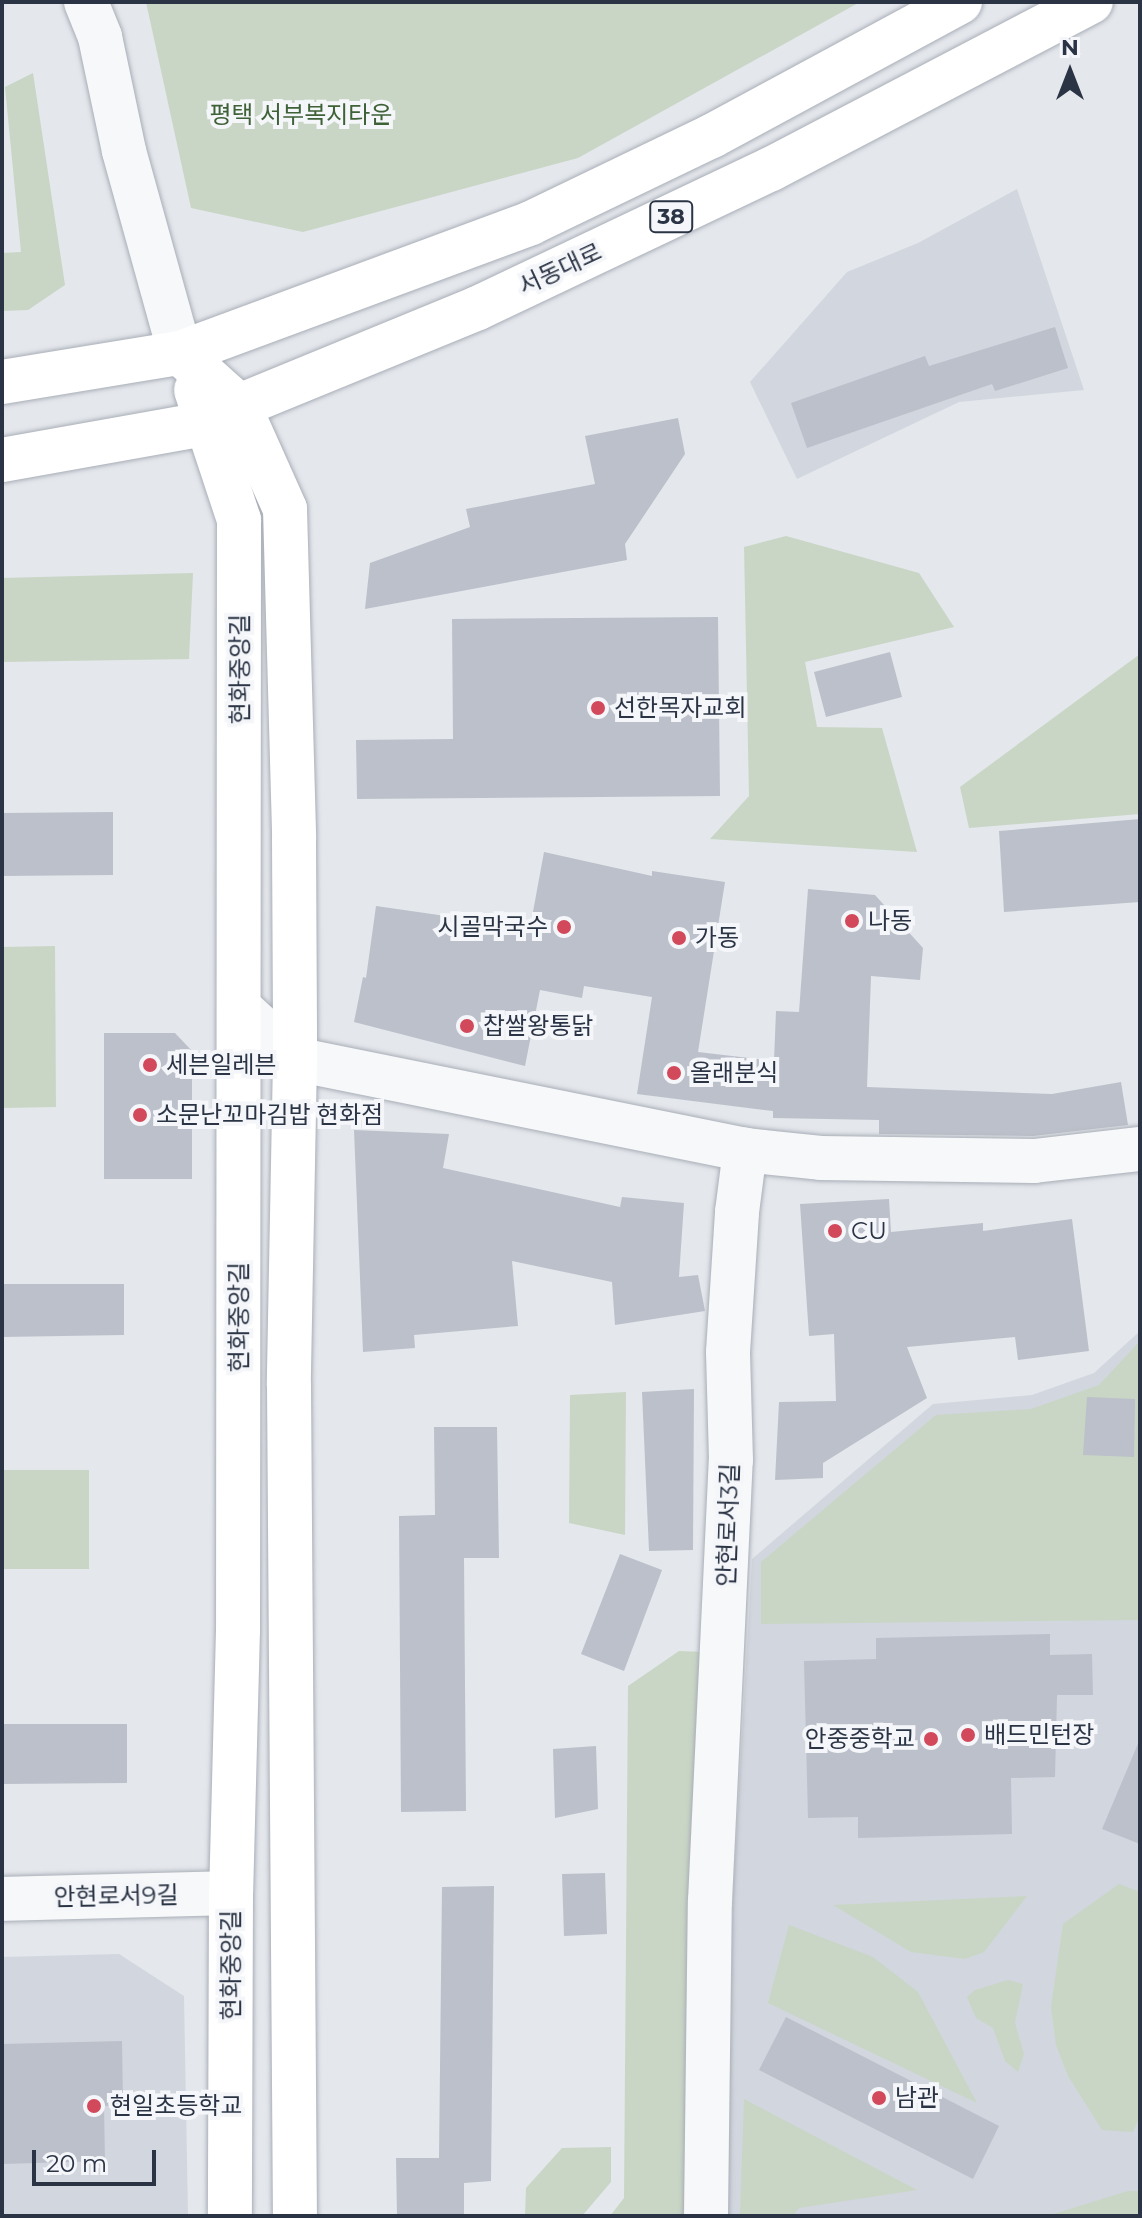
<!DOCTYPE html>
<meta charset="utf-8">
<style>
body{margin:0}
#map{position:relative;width:1142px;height:2218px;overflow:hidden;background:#e4e7ec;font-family:Montserrat,"Noto Sans KR",sans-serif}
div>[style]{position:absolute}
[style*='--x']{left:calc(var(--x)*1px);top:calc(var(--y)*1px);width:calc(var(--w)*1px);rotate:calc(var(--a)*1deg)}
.built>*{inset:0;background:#d2d6de}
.green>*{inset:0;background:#c9d6c5}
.building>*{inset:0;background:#bbc0ca}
.roads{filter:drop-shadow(0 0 2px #a9aeb7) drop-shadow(0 0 2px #a9aeb7)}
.street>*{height:44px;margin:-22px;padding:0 22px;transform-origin:22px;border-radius:22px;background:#f7f8fa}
.secondary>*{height:44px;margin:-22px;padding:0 22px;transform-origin:22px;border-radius:22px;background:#fff}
.primary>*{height:44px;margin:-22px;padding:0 22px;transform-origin:22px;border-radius:22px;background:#fff}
.dots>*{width:22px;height:22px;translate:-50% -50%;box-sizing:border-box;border:4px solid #f4f6f9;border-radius:50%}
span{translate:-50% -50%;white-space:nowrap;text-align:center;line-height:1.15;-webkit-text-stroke:8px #f4f6f9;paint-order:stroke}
.shield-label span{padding:2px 6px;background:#f4f6f9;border:2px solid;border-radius:6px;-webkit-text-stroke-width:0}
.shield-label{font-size:22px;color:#2b3445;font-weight:700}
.park-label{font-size:24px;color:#3f6138}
.street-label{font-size:24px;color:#2b3445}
.poi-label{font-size:24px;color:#2b3445}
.left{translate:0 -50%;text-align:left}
.right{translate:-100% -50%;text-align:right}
.frame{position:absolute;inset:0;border:4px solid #2b3445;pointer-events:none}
.north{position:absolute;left:1030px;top:32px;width:80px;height:80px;-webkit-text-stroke:6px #f4f6f9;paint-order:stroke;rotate:0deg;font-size:22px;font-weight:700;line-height:32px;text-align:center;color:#2b3445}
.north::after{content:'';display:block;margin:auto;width:28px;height:36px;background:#2b3445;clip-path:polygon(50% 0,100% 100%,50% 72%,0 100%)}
.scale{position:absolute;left:32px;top:2150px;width:124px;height:36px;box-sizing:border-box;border:4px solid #2b3445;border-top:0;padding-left:10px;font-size:24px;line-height:28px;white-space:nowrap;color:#2b3445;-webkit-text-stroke:6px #f4f6f9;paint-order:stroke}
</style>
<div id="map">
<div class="built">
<i style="clip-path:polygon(1017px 189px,1084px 390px,959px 402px,797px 479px,750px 382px,847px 272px,918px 243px)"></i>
<i style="clip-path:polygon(1140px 1331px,1140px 2216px,727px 2216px,733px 1896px,752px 1559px,933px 1404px,1032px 1395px,1094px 1373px)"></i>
<i style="clip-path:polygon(119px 1954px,184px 1996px,188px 2216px,2px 2216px,2px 1957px)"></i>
</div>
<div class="green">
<i style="clip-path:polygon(146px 2px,860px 2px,578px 158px,303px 232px,191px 208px)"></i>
<i style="clip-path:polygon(33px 73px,65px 285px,28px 310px,2px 311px,2px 253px,21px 252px,5px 87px)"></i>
<i style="clip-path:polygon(786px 536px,919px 573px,954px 627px,805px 662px,817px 727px,882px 728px,917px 852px,710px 839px,749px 796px,744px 547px)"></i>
<i style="clip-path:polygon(193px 573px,189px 659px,2px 662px,2px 578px)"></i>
<i style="clip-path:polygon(1140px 654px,1140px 814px,969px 828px,960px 787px)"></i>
<i style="clip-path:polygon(55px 946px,56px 1107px,2px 1108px,2px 947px)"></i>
<i style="clip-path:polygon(1140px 1341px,1140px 1620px,761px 1624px,761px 1562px,936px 1415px,1031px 1409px,1099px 1385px)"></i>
<i style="clip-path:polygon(626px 1392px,625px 1535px,569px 1523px,570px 1395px)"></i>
<i style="clip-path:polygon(2px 1470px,89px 1470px,89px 1569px,2px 1569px)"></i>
<i style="clip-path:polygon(679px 1651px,704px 1652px,686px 2216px,610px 2216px,624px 2198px,628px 1686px)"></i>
<i style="clip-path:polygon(1119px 1884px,1140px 1892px,1140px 2116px,1133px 2132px,1102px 2130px,1068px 2076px,1056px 2045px,1051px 2007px,1063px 1924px)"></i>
<i style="clip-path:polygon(1027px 1896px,984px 1952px,965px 1959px,911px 1952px,833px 1905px)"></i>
<i style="clip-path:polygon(789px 1925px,873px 1957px,918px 1992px,977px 2103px,768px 2003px)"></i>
<i style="clip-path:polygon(1008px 1980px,1023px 1984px,1015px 2023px,1024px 2054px,1018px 2072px,1005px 2061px,993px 2028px,976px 2018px,967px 1997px,975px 1990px)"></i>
<i style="clip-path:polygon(744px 2099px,917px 2190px,799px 2208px,793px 2216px,740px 2216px)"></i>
<i style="clip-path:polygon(611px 2147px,611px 2182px,582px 2216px,525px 2216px,526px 2188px,562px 2148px)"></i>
<i style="clip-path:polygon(1128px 2191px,1140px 2191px,1140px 2216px,1047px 2216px)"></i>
</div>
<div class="building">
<i style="clip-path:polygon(1055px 327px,1068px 368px,995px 391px,992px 384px,807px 448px,791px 403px,925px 356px,929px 366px)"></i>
<i style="clip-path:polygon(678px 418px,685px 454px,625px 544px,627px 560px,365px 609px,370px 563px,470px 527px,466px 509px,595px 484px,585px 436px)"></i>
<i style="clip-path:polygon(718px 617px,720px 796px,357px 799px,356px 740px,453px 739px,452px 619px)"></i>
<i style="clip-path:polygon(890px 652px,902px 697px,826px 717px,814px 672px)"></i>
<i style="clip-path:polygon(113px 812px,113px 875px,2px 876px,2px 813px)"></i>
<i style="clip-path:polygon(1140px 819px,1140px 902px,1004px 912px,999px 831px)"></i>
<i style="clip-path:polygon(544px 852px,652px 876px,652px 871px,725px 882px,698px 1052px,774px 1061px,776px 1011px,799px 1012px,808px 889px,875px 895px,923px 948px,920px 980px,871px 976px,867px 1087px,1052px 1094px,1121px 1082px,1128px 1125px,1033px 1136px,879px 1134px,879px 1120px,773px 1118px,773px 1111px,637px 1094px,652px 997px,584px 986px,582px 998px,540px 990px,525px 1066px,354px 1022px,363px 977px,366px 978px,376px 906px,530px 928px)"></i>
<i style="clip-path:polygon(104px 1033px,175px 1033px,192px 1051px,192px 1179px,104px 1179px)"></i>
<i style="clip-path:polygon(354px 1130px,449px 1134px,443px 1168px,620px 1207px,622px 1197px,684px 1203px,679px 1277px,698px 1275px,705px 1311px,615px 1325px,612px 1282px,512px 1261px,518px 1326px,414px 1335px,415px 1348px,363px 1352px)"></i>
<i style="clip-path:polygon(889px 1199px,891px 1232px,983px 1223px,983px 1231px,1072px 1219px,1089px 1351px,1018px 1360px,1015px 1337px,907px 1347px,927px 1398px,823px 1463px,823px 1478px,775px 1480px,779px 1402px,836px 1401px,834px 1334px,809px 1336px,800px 1204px)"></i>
<i style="clip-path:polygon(2px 1284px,124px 1284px,124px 1335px,2px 1337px)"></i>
<i style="clip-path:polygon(694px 1389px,693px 1550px,649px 1551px,642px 1392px)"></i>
<i style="clip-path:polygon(1087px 1397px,1135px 1399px,1134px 1457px,1083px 1455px)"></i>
<i style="clip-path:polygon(434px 1427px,497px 1427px,499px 1558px,464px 1558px,466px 1811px,401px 1812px,399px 1516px,435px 1515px)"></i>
<i style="clip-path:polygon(620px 1554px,662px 1570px,624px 1671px,581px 1654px)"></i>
<i style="clip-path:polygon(1050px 1634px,1050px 1655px,1092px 1654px,1093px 1695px,1057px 1695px,1055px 1777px,1011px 1778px,1012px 1834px,858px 1838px,858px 1817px,808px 1818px,804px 1661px,876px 1659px,876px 1638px)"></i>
<i style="clip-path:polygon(2px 1724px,127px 1724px,127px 1783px,2px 1784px)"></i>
<i style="clip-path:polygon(1140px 1739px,1140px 1844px,1102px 1829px)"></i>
<i style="clip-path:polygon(596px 1746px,598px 1809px,555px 1818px,553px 1749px)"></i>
<i style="clip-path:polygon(605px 1873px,607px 1934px,564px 1936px,562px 1874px)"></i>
<i style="clip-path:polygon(494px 1886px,491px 2181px,464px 2183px,464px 2216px,397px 2216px,396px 2158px,439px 2158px,442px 1887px)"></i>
<i style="clip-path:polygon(786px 2017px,999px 2126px,973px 2179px,759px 2070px)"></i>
<i style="clip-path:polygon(122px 2041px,123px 2106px,104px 2106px,105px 2161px,2px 2164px,2px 2044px)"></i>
</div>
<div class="roads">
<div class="street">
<i style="--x:86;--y:2;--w:38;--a:68"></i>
<i style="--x:100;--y:37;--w:116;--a:78.1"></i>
<i style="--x:124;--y:151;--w:210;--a:74.5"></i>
<i style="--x:241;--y:1009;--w:74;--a:42.8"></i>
<i style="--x:295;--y:1059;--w:459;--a:11.4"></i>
<i style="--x:745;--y:1150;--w:76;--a:6"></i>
<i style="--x:821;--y:1158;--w:213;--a:0.8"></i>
<i style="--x:1034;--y:1161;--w:107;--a:-6.5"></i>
<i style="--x:2;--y:1899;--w:229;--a:-1.5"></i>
<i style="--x:706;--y:2216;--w:315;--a:-89.3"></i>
<i style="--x:710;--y:1901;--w:441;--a:-87.3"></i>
<i style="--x:731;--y:1460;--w:108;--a:-91.6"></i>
<i style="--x:728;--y:1352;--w:140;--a:-86.3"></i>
<i style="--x:737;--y:1212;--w:63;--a:-82.6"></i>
</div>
<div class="secondary">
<i style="--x:180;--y:353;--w:79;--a:41.9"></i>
<i style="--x:239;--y:406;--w:113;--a:65.9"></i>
<i style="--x:285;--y:509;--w:330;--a:88.4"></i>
<i style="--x:294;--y:839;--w:220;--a:89.7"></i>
<i style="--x:295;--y:1059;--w:326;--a:91.1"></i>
<i style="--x:289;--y:1385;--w:831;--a:89.59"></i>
<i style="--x:196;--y:390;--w:137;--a:71.7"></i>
<i style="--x:239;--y:520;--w:1110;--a:90.05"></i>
<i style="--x:238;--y:1630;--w:263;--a:91.5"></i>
<i style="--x:231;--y:1893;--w:323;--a:90.2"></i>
</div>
<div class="primary">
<i style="--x:2;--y:382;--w:180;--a:-9.3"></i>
<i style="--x:180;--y:353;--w:374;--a:-20.3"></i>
<i style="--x:531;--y:223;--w:201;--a:-25.7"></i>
<i style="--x:712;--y:136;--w:282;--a:-28.4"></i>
<i style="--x:2;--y:460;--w:211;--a:-10.1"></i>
<i style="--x:210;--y:423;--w:34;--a:-30"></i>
<i style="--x:239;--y:406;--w:258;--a:-22.3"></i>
<i style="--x:478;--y:308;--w:324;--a:-25.4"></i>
<i style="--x:771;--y:169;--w:361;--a:-27.6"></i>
</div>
</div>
<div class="dots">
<i style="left:598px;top:708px;background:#d1495b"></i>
<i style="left:852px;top:921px;background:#d1495b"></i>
<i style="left:564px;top:927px;background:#d1495b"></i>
<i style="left:679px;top:938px;background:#d1495b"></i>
<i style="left:467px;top:1026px;background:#d1495b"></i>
<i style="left:150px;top:1065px;background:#d1495b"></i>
<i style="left:674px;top:1073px;background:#d1495b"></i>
<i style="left:140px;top:1115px;background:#d1495b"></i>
<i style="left:835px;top:1231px;background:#d1495b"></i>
<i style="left:968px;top:1735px;background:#d1495b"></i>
<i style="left:931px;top:1739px;background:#d1495b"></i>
<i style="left:879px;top:2098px;background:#d1495b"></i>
<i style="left:94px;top:2106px;background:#d1495b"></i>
</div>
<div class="shield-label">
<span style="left:671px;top:217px">38</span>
</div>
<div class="park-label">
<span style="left:301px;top:115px">평택 서부복지타운</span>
</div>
<div class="street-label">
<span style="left:560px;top:269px;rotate:-25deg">서동대로</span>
<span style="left:240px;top:669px;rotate:-90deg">현화중앙길</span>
<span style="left:239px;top:1317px;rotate:-90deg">현화중앙길</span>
<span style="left:728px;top:1525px;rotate:-88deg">안현로서3길</span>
<span style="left:116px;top:1896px;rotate:-1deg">안현로서9길</span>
<span style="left:231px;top:1965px;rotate:-90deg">현화중앙길</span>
</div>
<div class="poi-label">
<span class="left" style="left:614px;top:708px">선한목자교회</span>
<span class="left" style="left:868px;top:921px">나동</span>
<span class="right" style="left:548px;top:927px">시골막국수</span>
<span class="left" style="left:695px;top:938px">가동</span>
<span class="left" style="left:483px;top:1026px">찹쌀왕통닭</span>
<span class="left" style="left:166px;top:1065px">세븐일레븐</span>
<span class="left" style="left:690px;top:1073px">올래분식</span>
<span class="left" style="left:156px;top:1115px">소문난꼬마김밥 현화점</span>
<span class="left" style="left:851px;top:1231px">CU</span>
<span class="left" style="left:984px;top:1735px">배드민턴장</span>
<span class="right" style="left:915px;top:1739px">안중중학교</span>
<span class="left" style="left:895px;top:2098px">남관</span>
<span class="left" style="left:110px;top:2106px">현일초등학교</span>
</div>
<div class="frame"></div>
<div class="north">N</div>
<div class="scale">20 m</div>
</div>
